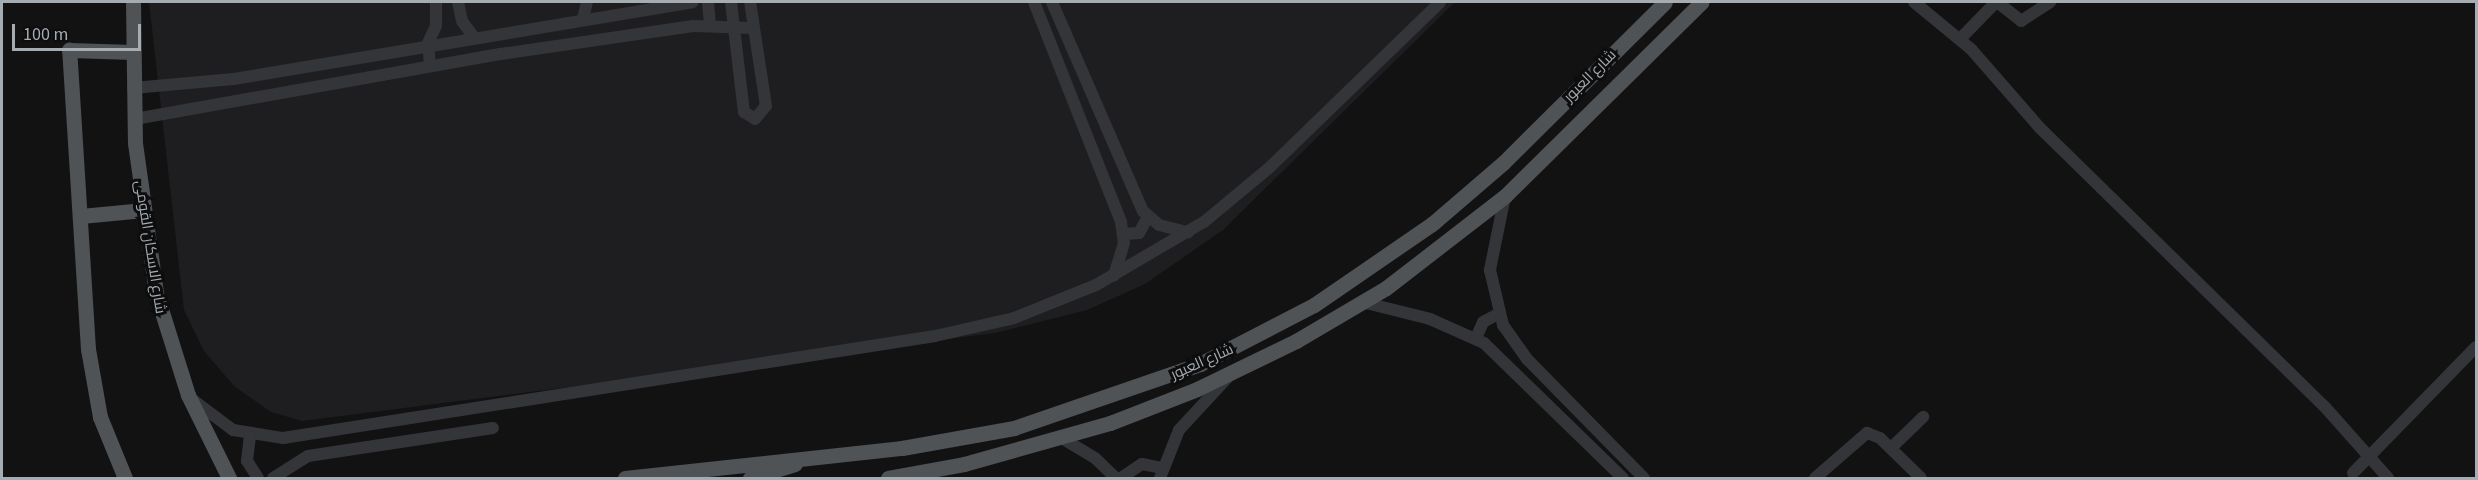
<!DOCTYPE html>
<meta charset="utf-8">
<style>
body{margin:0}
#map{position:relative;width:2478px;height:480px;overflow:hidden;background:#121213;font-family:"Source Sans 3",Cairo,sans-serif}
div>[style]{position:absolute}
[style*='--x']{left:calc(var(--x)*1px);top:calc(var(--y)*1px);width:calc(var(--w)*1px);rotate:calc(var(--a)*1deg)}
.built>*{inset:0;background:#1e1e20}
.minor>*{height:12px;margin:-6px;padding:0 6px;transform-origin:6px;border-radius:6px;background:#333538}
.major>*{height:15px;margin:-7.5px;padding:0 7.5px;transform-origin:7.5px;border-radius:7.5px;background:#4f5356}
span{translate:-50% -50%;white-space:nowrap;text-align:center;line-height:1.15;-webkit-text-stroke:6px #0d0d0e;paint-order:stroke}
.street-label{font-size:15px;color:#a5acb2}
.frame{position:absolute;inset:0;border:3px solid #a5acb2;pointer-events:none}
.scale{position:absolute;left:12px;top:24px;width:129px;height:27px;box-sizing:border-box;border:3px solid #a5acb2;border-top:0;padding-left:8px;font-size:18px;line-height:21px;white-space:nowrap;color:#a5acb2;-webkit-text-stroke:4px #0d0d0e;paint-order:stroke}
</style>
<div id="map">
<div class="built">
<i style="clip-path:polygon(149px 2px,1455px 2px,1223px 230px,1145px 284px,1087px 310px,995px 333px,302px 421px,271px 412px,234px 386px,204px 351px,184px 310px)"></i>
</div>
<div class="minor">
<i style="--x:458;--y:2;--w:19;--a:78"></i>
<i style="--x:462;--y:21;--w:19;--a:54"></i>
<i style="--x:708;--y:2;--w:23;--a:85"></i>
<i style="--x:731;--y:2;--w:111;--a:83.3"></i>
<i style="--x:744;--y:112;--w:13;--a:32"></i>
<i style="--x:755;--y:119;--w:17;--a:-50"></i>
<i style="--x:766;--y:106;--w:105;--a:-98.7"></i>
<i style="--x:1034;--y:2;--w:237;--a:68.4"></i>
<i style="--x:1121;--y:222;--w:21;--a:82"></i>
<i style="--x:1124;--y:243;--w:34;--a:107"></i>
<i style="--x:1052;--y:2;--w:228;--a:66.5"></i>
<i style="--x:1143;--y:211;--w:21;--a:41"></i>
<i style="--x:1159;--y:225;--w:30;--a:14"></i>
<i style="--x:1914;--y:2;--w:74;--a:39.5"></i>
<i style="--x:1971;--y:49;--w:105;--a:48.9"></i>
<i style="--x:2040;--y:128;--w:399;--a:44.4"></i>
<i style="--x:2325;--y:407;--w:95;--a:48.4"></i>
<i style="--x:1997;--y:2;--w:31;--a:38"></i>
<i style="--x:2021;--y:21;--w:35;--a:-33"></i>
<i style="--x:583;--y:19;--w:17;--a:-77"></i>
<i style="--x:1960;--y:39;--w:52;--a:-45.8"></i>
<i style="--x:430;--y:65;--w:22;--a:-95"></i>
<i style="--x:428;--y:43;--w:19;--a:-65"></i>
<i style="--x:436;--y:26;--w:24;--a:-90"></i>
<i style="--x:133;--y:88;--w:101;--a:-5.1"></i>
<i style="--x:234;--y:79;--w:465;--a:-9.5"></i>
<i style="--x:135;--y:119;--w:372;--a:-10.1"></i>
<i style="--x:501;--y:54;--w:194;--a:-8.3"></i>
<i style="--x:693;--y:26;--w:59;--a:1.9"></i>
<i style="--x:1505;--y:196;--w:76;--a:101.5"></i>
<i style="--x:1490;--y:270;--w:57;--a:76.7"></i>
<i style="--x:1503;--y:325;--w:42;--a:54.8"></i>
<i style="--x:1527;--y:359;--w:167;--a:45.5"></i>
<i style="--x:1124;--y:234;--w:15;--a:-4"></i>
<i style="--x:1139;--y:233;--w:18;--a:-61"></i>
<i style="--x:1362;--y:302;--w:70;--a:14"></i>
<i style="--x:1430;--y:319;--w:59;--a:24"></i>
<i style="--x:1484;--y:343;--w:194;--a:44.2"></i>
<i style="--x:1476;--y:338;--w:17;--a:-66"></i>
<i style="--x:1483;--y:322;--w:17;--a:-28"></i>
<i style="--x:193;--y:400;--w:50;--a:36.9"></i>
<i style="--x:233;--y:430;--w:51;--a:9.1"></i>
<i style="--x:283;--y:438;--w:660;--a:-8.89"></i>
<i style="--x:935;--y:336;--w:81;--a:-12.8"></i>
<i style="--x:1014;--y:318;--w:88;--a:-21.9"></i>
<i style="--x:1096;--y:285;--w:125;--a:-30.3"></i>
<i style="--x:1204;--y:222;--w:85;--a:-39.7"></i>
<i style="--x:1269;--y:168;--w:238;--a:-44.1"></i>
<i style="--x:250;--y:436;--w:25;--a:97"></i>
<i style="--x:247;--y:461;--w:20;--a:57"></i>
<i style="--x:1060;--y:437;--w:41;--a:31"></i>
<i style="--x:1095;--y:458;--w:29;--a:44"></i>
<i style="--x:1891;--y:448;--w:45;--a:-44.1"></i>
<i style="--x:2353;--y:473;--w:176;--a:-45.7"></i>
<i style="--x:273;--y:478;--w:41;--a:-32.2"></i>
<i style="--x:308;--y:456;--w:187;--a:-8.6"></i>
<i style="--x:1121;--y:478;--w:25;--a:-34"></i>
<i style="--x:1142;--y:464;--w:20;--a:11"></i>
<i style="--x:1160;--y:478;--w:52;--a:-68.4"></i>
<i style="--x:1179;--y:430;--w:75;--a:-47.2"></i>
<i style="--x:1815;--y:478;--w:69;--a:-40.9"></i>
<i style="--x:1867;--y:433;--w:14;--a:21"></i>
<i style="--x:1880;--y:438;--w:57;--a:44.3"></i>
</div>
<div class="major">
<i style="--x:133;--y:2;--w:141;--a:89.2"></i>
<i style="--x:135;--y:143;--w:151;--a:82"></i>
<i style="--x:156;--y:293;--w:107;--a:72.6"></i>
<i style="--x:188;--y:395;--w:93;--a:63.7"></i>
<i style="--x:81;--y:216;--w:63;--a:-5.4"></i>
<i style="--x:125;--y:478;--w:66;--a:-112.3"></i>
<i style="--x:100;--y:417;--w:69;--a:-100"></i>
<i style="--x:88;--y:349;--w:300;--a:-93.6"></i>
<i style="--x:69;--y:50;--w:64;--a:1.8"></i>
<i style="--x:625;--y:478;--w:279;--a:-6.2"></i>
<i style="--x:902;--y:448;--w:114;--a:-10.1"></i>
<i style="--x:1014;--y:428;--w:197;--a:-19"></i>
<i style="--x:1200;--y:364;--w:128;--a:-27.4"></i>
<i style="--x:1314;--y:305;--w:143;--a:-34.5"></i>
<i style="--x:1432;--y:224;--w:94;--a:-40.7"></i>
<i style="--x:1503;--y:163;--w:228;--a:-44.8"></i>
<i style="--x:750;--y:478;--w:47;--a:-17.3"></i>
<i style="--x:888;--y:478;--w:77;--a:-10.4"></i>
<i style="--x:964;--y:464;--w:152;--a:-15.7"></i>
<i style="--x:1110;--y:423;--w:93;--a:-21.3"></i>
<i style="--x:1197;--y:389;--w:110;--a:-25.9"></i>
<i style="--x:1296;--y:341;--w:104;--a:-30.5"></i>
<i style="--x:1386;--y:288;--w:150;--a:-37.7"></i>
<i style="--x:1505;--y:196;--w:276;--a:-44.6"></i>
</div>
<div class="street-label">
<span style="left:1590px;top:76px;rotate:-45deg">شارع العبور</span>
<span style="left:150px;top:247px;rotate:81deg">شارع الاسكان القومى</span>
<span style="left:1202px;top:362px;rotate:-24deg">شارع العبور</span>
</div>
<div class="frame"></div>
<div class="scale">100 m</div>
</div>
